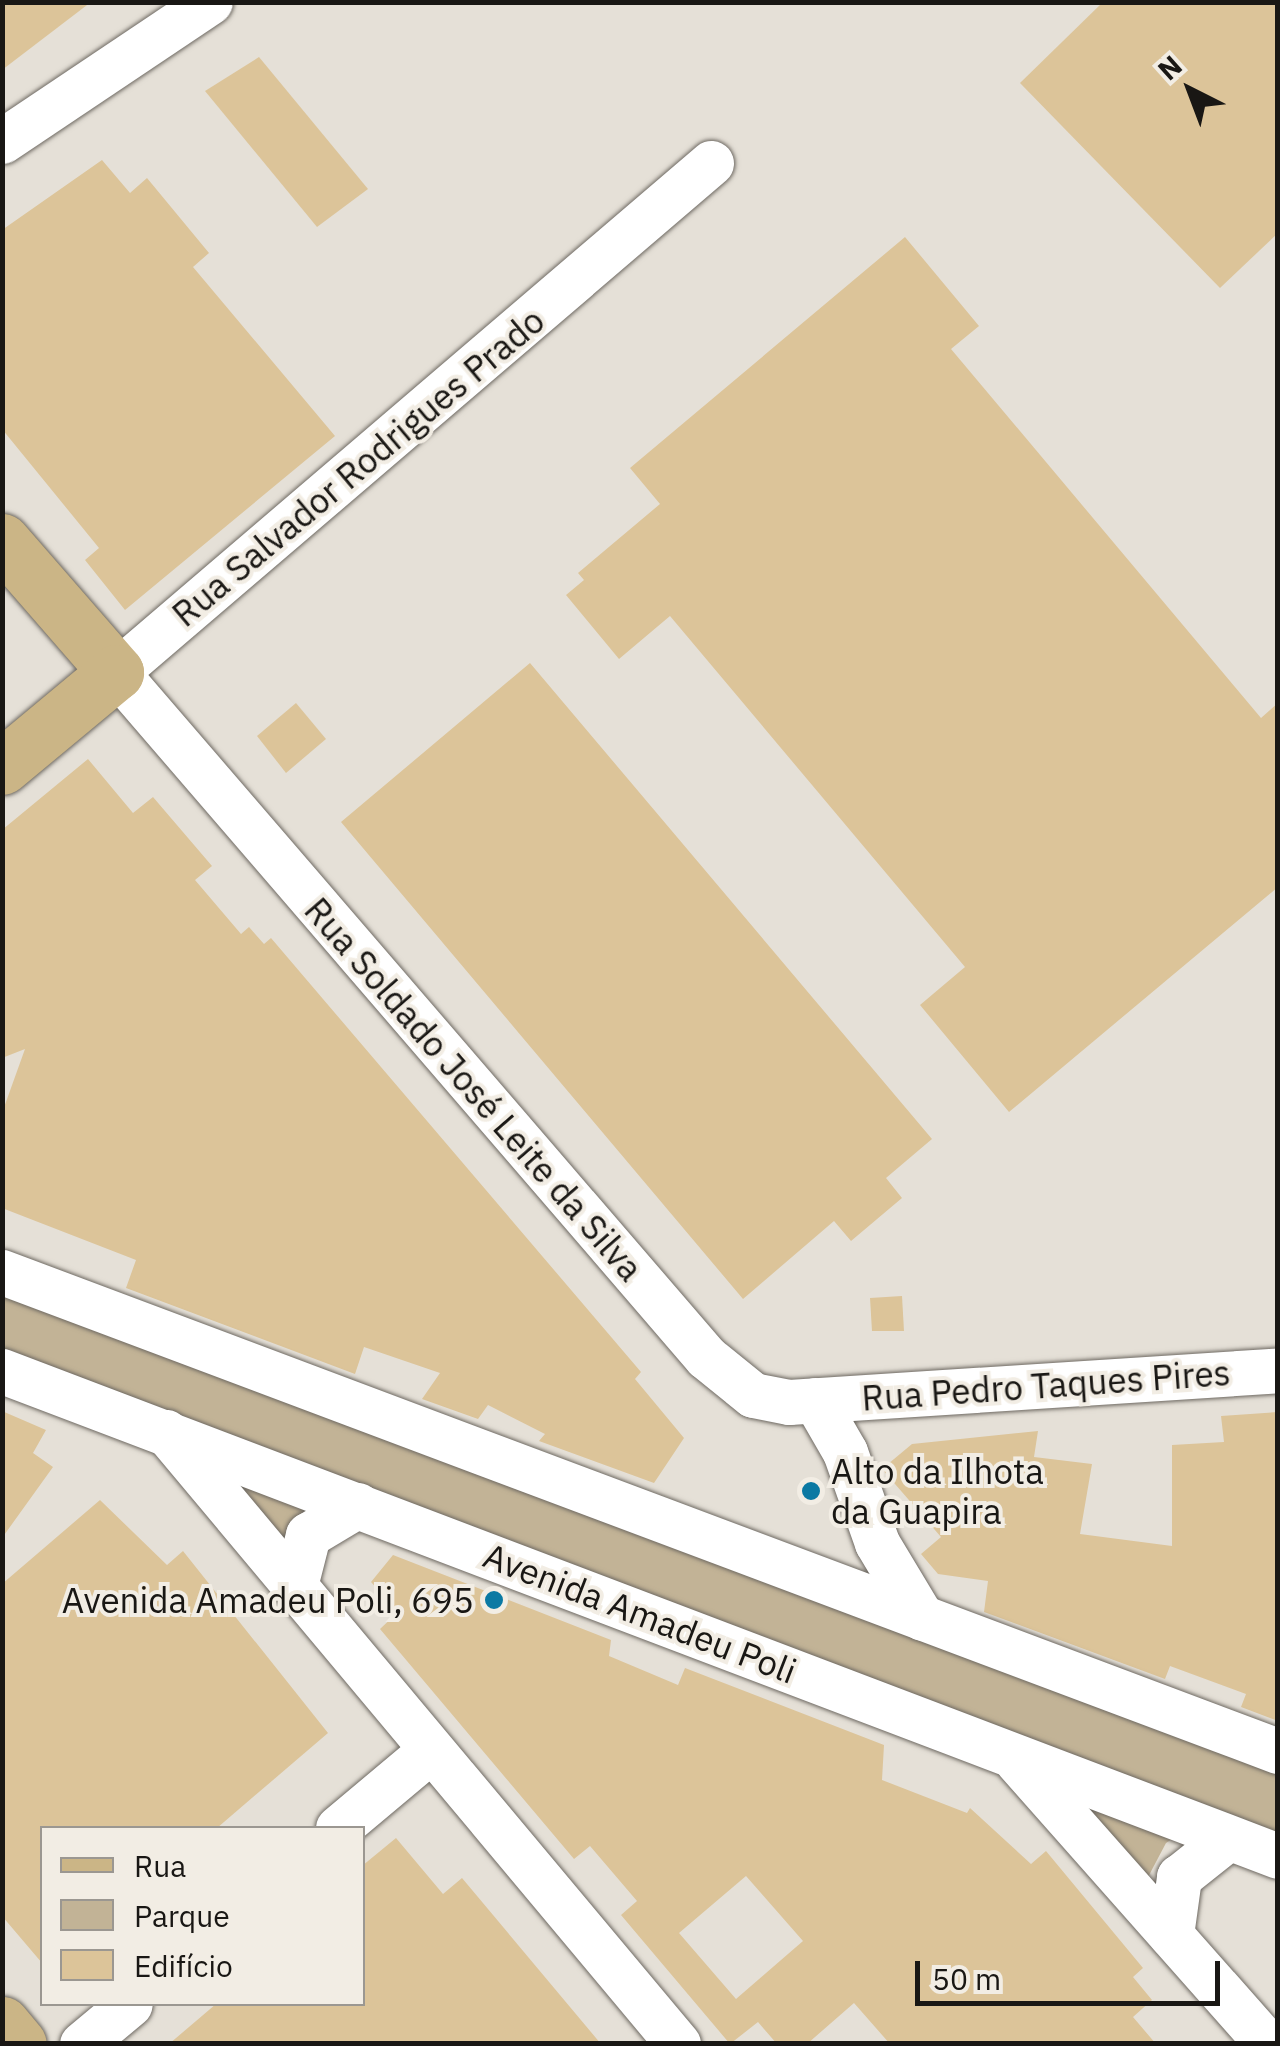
<!DOCTYPE html>
<meta charset="utf-8">
<style>
body{margin:0}
#map{position:relative;width:1280px;height:2046px;overflow:hidden;background:#e5e0d7;font-family:"IBM Plex Sans",sans-serif}
div>[style]{position:absolute}
[style*='--x']{left:calc(var(--x)*1px);top:calc(var(--y)*1px);width:calc(var(--w)*1px);rotate:calc(var(--a)*1deg)}
.green>*{inset:0;background:#c2b396}
.building>*{inset:0;background:#dcc499}
.roads{filter:drop-shadow(0 0 2px #6e6962) drop-shadow(0 0 2px #6e6962)}
.minor>*{height:45px;margin:-22.5px;padding:0 22.5px;transform-origin:22.5px;border-radius:22.5px;background:#fff}
.major>*{height:55px;margin:-27.5px;padding:0 27.5px;transform-origin:27.5px;border-radius:27.5px;background:#cbb586}
.dots>*{width:28px;height:28px;translate:-50% -50%;box-sizing:border-box;border:5px solid #f2ede4;border-radius:50%}
span{translate:-50% -50%;white-space:nowrap;text-align:center;line-height:1.15;-webkit-text-stroke:8px #f2ede4;paint-order:stroke}
.street-label{font-size:35px;color:#191714}
.poi-label{font-size:35px;color:#191714}
.left{translate:0 -50%;text-align:left}
.right{translate:-100% -50%;text-align:right}
.frame{position:absolute;inset:0;border:5px solid #191714;pointer-events:none}
.legend{position:absolute;left:40px;top:1826px;width:325px;height:180px;box-sizing:border-box;background:#f2ede4;border:2px solid #9b9791;margin:0;padding:12px 18px;list-style:none;font-size:30px;color:#191714}
.legend li{display:flex;align-items:center;gap:20px;height:50px}
.legend b{width:50px;border:2px solid #9b9791}
.north{position:absolute;left:1140px;top:40px;width:100px;height:100px;-webkit-text-stroke:8px #f2ede4;paint-order:stroke;rotate:318deg;font-size:28px;font-weight:700;line-height:40px;text-align:center;color:#191714}
.north::after{content:'';display:block;margin:auto;width:35px;height:45px;background:#191714;clip-path:polygon(50% 0,100% 100%,50% 72%,0 100%)}
.scale{position:absolute;left:915px;top:1961px;width:305px;height:45px;box-sizing:border-box;border:5px solid #191714;border-top:0;padding-left:12px;font-size:30px;line-height:35px;white-space:nowrap;color:#191714;-webkit-text-stroke:8px #f2ede4;paint-order:stroke}
</style>
<div id="map">
<div class="green">
<i style="clip-path:polygon(2px 1293px,1277px 1767px,1277px 1834px,3px 1353px)"></i>
<i style="clip-path:polygon(251px 1481px,319px 1506px,281px 1542px,243px 1492px)"></i>
<i style="clip-path:polygon(1075px 1802px,1180px 1834px,1166px 1843px,1147px 1879px)"></i>
</div>
<div class="building">
<i style="clip-path:polygon(2px 2px,91px 2px,2px 70px)"></i>
<i style="clip-path:polygon(1103px 2px,1278px 2px,1278px 233px,1220px 288px,1020px 83px)"></i>
<i style="clip-path:polygon(259px 57px,368px 189px,317px 227px,205px 91px)"></i>
<i style="clip-path:polygon(102px 160px,130px 193px,147px 178px,209px 253px,193px 267px,335px 436px,125px 610px,85px 560px,99px 548px,2px 429px,2px 230px)"></i>
<i style="clip-path:polygon(905px 237px,979px 326px,951px 349px,1261px 718px,1278px 703px,1278px 887px,1009px 1112px,920px 1005px,965px 967px,670px 616px,619px 659px,566px 595px,584px 580px,578px 573px,660px 504px,630px 468px)"></i>
<i style="clip-path:polygon(530px 663px,932px 1139px,886px 1178px,902px 1198px,851px 1241px,834px 1221px,743px 1299px,341px 822px)"></i>
<i style="clip-path:polygon(296px 703px,326px 739px,286px 773px,257px 736px)"></i>
<i style="clip-path:polygon(88px 759px,133px 813px,153px 797px,212px 866px,195px 880px,241px 934px,249px 927px,264px 944px,271px 938px,641px 1372px,635px 1379px,684px 1438px,654px 1483px,539px 1441px,545px 1434px,488px 1405px,478px 1419px,422px 1399px,440px 1373px,364px 1347px,355px 1374px,126px 1288px,136px 1260px,2px 1208px,2px 1113px,25px 1049px,2px 1058px,2px 830px)"></i>
<i style="clip-path:polygon(902px 1296px,904px 1331px,872px 1331px,870px 1298px)"></i>
<i style="clip-path:polygon(2px 1411px,46px 1430px,33px 1453px,53px 1467px,2px 1538px)"></i>
<i style="clip-path:polygon(1278px 1412px,1278px 1721px,1241px 1707px,1246px 1694px,1170px 1666px,1165px 1679px,984px 1612px,988px 1581px,938px 1574px,921px 1554px,941px 1537px,882px 1469px,912px 1444px,1038px 1431px,1034px 1457px,1092px 1464px,1080px 1534px,1172px 1546px,1172px 1445px,1224px 1442px,1221px 1416px)"></i>
<i style="clip-path:polygon(100px 1500px,167px 1565px,183px 1551px,328px 1733px,217px 1828px,42px 1828px,42px 1963px,2px 1916px,2px 1584px)"></i>
<i style="clip-path:polygon(evenodd,393px 1555px,611px 1640px,609px 1656px,678px 1685px,685px 1668px,884px 1745px,882px 1780px,967px 1813px,970px 1808px,1031px 1864px,1046px 1851px,1143px 1968px,1133px 1977px,1152px 2000px,1133px 2017px,1156px 2044px,890px 2044px,854px 2003px,807px 2044px,777px 2044px,758px 2022px,730px 2044px,621px 1915px,637px 1901px,590px 1846px,574px 1859px,380px 1629px,398px 1612px,371px 1582px,393px 1555px,746px 1876px,803px 1941px,736px 1999px,679px 1933px,746px 1876px)"></i>
<i style="clip-path:polygon(396px 1838px,443px 1894px,462px 1878px,601px 2044px,169px 2044px,216px 2004px,362px 2004px,362px 1866px)"></i>
</div>
<div class="roads">
<div class="minor">
<i style="--x:2;--y:141;--w:250;--a:-33.8"></i>
<i style="--x:711;--y:163;--w:783;--a:139.45"></i>
<i style="--x:116;--y:672;--w:904;--a:49.26"></i>
<i style="--x:706;--y:1357;--w:60;--a:39"></i>
<i style="--x:753;--y:1395;--w:37;--a:11"></i>
<i style="--x:789;--y:1402;--w:490;--a:-3.7"></i>
<i style="--x:2;--y:1272;--w:1363;--a:20.58"></i>
<i style="--x:2;--y:1371;--w:1365;--a:20.81"></i>
<i style="--x:815;--y:1400;--w:60;--a:60"></i>
<i style="--x:845;--y:1452;--w:96;--a:70.6"></i>
<i style="--x:877;--y:1543;--w:87;--a:59"></i>
<i style="--x:166;--y:1432;--w:798;--a:50.08"></i>
<i style="--x:295;--y:1586;--w:53;--a:-75.7"></i>
<i style="--x:308;--y:1535;--w:58;--a:-31"></i>
<i style="--x:1017;--y:1761;--w:378;--a:48.5"></i>
<i style="--x:338;--y:1828;--w:121;--a:-40"></i>
<i style="--x:1171;--y:1935;--w:59;--a:-82.1"></i>
<i style="--x:1179;--y:1877;--w:63;--a:-38.5"></i>
<i style="--x:82;--y:2044;--w:62;--a:-39.8"></i>
</div>
<div class="major">
<i style="--x:2;--y:541;--w:174;--a:49"></i>
<i style="--x:116;--y:672;--w:148;--a:140.2"></i>
<i style="--x:2;--y:2024;--w:26;--a:50"></i>
</div>
</div>
<div class="dots">
<i style="left:811px;top:1491px;background:#0b79a3"></i>
<i style="left:494px;top:1600px;background:#0b79a3"></i>
</div>
<div class="street-label">
<span style="left:358px;top:467px;rotate:-40deg">Rua Salvador Rodrigues Prado</span>
<span style="left:474px;top:1089px;rotate:49deg">Rua Soldado José Leite da Silva</span>
<span style="left:1046px;top:1385px;rotate:-4deg">Rua Pedro Taques Pires</span>
<span style="left:640px;top:1613px;rotate:21deg">Avenida Amadeu Poli</span>
</div>
<div class="poi-label">
<span class="left" style="left:831px;top:1491px">Alto da Ilhota<br>da Guapira</span>
<span class="right" style="left:474px;top:1600px">Avenida Amadeu Poli, 695</span>
</div>
<div class="frame"></div>
<ul class="legend">
<li><b style="height:12px;background:#cbb586"></b>Rua</li>
<li><b style="height:28px;background:#c2b396"></b>Parque</li>
<li><b style="height:28px;background:#dcc499"></b>Edifício</li>
</ul>
<div class="north">N</div>
<div class="scale">50 m</div>
</div>
